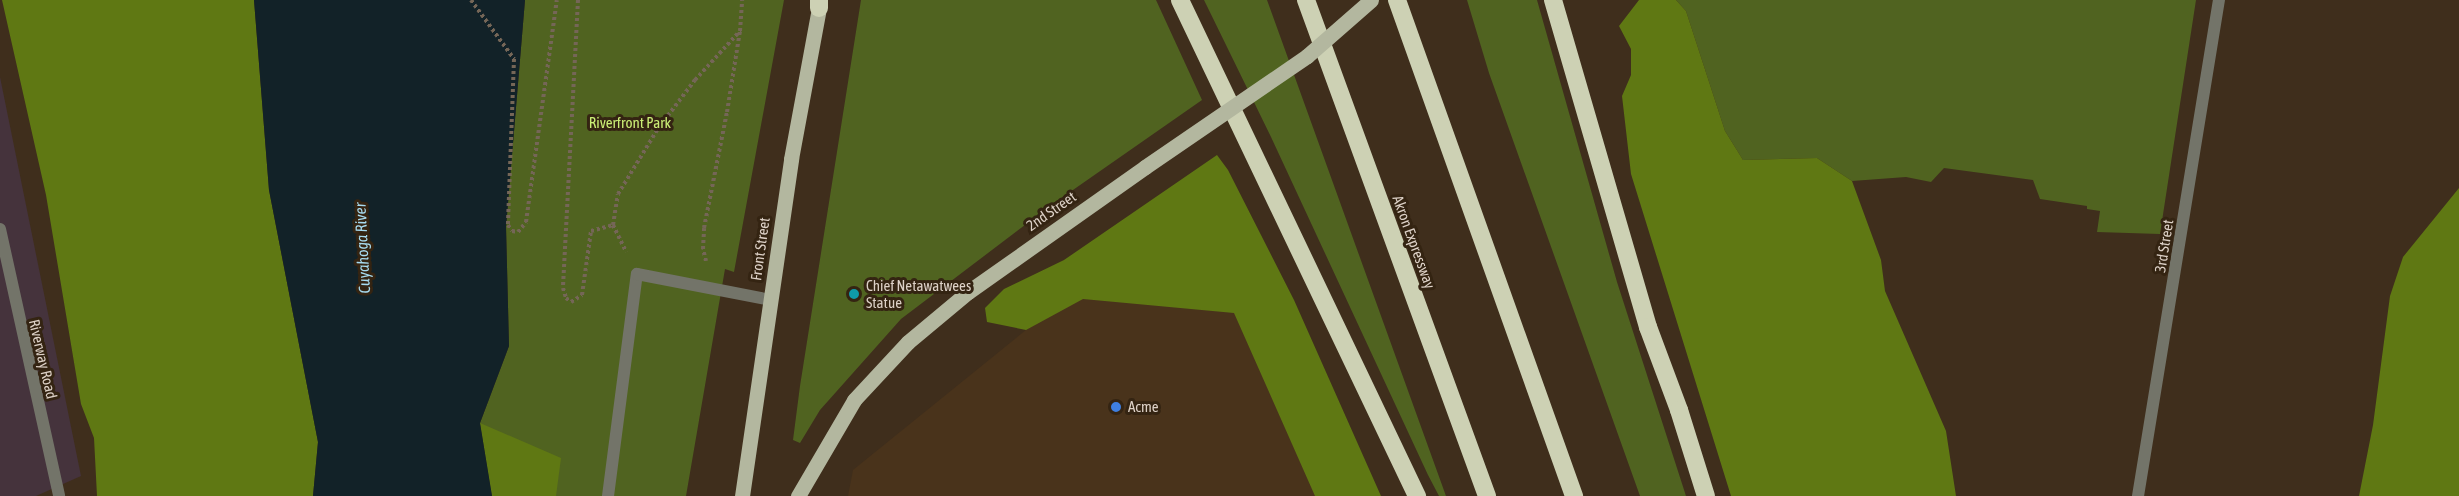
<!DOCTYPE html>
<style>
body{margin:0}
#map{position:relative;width:2459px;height:496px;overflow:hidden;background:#3f2e1c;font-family:"Asap Condensed",sans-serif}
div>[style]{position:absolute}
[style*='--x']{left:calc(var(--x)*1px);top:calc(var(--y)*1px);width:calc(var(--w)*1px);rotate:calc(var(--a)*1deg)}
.built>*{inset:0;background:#49331b}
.industrial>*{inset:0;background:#45333c}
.green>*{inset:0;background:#506320}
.forest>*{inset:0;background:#5f7813}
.water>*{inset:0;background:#122228}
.path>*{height:4px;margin-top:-2px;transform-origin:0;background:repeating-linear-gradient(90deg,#756657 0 3px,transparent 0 6px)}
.lane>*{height:12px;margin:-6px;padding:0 6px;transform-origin:6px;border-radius:6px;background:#737469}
.street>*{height:12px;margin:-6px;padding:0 6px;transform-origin:6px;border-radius:6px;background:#737469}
.primary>*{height:15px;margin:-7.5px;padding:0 7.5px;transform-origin:7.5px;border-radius:7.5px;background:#b3b79f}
.highway>*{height:18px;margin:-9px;padding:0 9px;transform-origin:9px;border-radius:9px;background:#cdd1b4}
.primary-bridge>*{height:15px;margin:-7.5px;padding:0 7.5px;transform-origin:7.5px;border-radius:7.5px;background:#b3b79f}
.dots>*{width:16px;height:16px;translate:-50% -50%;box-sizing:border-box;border:3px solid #342412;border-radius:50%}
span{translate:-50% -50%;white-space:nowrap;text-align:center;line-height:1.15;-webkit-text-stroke:6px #342412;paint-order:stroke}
.park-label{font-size:15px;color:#cbef76}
.street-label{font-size:15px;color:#ddd1c7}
.poi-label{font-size:15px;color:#ddd1c7}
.left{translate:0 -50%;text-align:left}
.water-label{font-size:16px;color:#a7dbf0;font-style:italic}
</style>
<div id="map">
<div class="built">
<i style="clip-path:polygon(1089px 279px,1247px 298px,1332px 496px,848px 496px,853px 470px)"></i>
</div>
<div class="industrial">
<i style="clip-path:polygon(0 77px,81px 476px,36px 496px,0 496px)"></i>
</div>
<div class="green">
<i style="clip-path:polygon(525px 0,784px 0,734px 272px,725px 269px,686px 496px,492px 496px,480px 423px,509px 346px,506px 227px)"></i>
<i style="clip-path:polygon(861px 0,1156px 0,1202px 100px,1050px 206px,901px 319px,820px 410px,800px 443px,793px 440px,800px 386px)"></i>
<i style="clip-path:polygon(1204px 0,1267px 0,1446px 496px,1439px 496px,1428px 475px,1271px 137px)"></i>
<i style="clip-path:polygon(1467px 0,1537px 0,1617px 282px,1686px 496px,1640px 496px,1489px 73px)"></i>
<i style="clip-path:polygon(1676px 0,2196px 0,2160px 234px,2097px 232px,2100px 211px,2087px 209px,2087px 206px,2040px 199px,2033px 180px,1944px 168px,1931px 182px,1906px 177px,1852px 181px,1817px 158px,1743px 160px,1725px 131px,1686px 11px)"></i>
</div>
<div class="forest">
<i style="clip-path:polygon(2px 0,254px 0,269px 190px,318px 442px,313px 496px,97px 496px,94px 438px,81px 404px,46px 195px)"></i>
<i style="clip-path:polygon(1639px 0,1676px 0,1686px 11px,1725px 131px,1743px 160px,1817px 158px,1852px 181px,1881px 260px,1885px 291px,1946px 431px,1956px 496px,1731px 496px,1631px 174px,1622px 96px,1631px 75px,1631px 49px,1619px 26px)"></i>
<i style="clip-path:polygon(1217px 155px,1228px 170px,1294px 300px,1381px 496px,1315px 496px,1234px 313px,1083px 299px,1026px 330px,987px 322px,985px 308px,1004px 289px,1064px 260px)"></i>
<i style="clip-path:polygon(2459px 188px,2459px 496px,2359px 496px,2373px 425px,2390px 296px,2403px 257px)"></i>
<i style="clip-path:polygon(480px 423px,561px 458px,556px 496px,492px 496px)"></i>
</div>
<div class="water">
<i style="clip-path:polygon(254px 0,525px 0,506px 227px,509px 346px,480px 423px,492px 496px,313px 496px,318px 442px,269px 190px)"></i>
</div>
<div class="path">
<i style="--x:471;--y:0;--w:73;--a:53.9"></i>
<i style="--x:514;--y:59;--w:166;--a:92.1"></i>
<i style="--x:508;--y:225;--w:7;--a:56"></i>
<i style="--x:512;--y:231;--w:6;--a:9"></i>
<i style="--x:518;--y:232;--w:13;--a:-51"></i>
<i style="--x:526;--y:222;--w:224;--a:-82.1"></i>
<i style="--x:578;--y:0;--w:288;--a:93"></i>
<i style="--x:563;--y:288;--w:10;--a:73"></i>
<i style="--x:566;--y:298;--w:6;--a:39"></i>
<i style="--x:571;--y:302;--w:13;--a:-32"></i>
<i style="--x:582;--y:295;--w:65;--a:-82"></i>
<i style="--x:591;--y:231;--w:23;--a:-15"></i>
<i style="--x:613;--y:225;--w:31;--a:-81"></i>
<i style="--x:618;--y:194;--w:75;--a:-58.6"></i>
<i style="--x:657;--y:130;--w:63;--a:-52.8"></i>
<i style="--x:695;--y:80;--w:67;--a:-47.4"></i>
<i style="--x:613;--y:225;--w:30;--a:64"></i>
<i style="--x:706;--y:261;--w:12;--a:-104"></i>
<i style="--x:703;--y:249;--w:21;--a:-87"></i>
<i style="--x:704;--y:228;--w:118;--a:-78.8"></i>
<i style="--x:727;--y:112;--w:82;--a:-80.9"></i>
<i style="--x:740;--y:31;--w:31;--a:-86"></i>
</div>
<div class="lane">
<i style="--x:608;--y:496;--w:224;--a:-82.6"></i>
<i style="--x:637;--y:274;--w:136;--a:11"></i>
</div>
<div class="street">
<i style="--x:0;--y:229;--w:273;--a:77.5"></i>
<i style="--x:2138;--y:496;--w:503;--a:-80.73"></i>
</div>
<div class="primary">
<i style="--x:742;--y:496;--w:341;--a:-81.7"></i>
<i style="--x:791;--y:159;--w:154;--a:-79.5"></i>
<i style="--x:798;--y:496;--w:111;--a:-59.7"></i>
<i style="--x:854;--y:400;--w:79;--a:-47"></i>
<i style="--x:908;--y:342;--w:78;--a:-39.8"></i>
<i style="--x:968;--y:292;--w:217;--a:-35.2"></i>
</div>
<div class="highway">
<i style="--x:1180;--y:0;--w:550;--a:64.46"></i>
<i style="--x:1306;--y:0;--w:528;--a:69.95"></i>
<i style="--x:1397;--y:0;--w:527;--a:70.36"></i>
<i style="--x:1553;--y:0;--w:341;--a:73.8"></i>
<i style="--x:1648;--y:327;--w:89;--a:69.5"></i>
<i style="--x:1679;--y:410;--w:90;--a:72.6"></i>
<i style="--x:819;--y:8;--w:8;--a:-90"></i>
</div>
<div class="primary-bridge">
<i style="--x:1145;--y:167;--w:196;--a:-34.4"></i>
<i style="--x:1307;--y:56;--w:85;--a:-41.2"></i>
</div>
<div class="dots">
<i style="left:854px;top:294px;background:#0f9aa8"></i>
<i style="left:1116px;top:407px;background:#3f7fe0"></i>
</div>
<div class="park-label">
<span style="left:630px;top:123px">Riverfront Park</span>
</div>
<div class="street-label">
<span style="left:1051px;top:211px;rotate:-35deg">2nd Street</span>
<span style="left:1414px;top:242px;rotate:70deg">Akron Expressway</span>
<span style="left:2164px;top:246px;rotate:-81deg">3rd Street</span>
<span style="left:760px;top:249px;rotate:-82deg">Front Street</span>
<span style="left:43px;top:359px;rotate:77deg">Riverway Road</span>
</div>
<div class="poi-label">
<span class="left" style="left:866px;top:294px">Chief Netawatwees<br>Statue</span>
<span class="left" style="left:1128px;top:407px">Acme</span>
</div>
<div class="water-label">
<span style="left:362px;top:248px;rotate:-93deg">Cuyahoga River</span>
</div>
</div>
